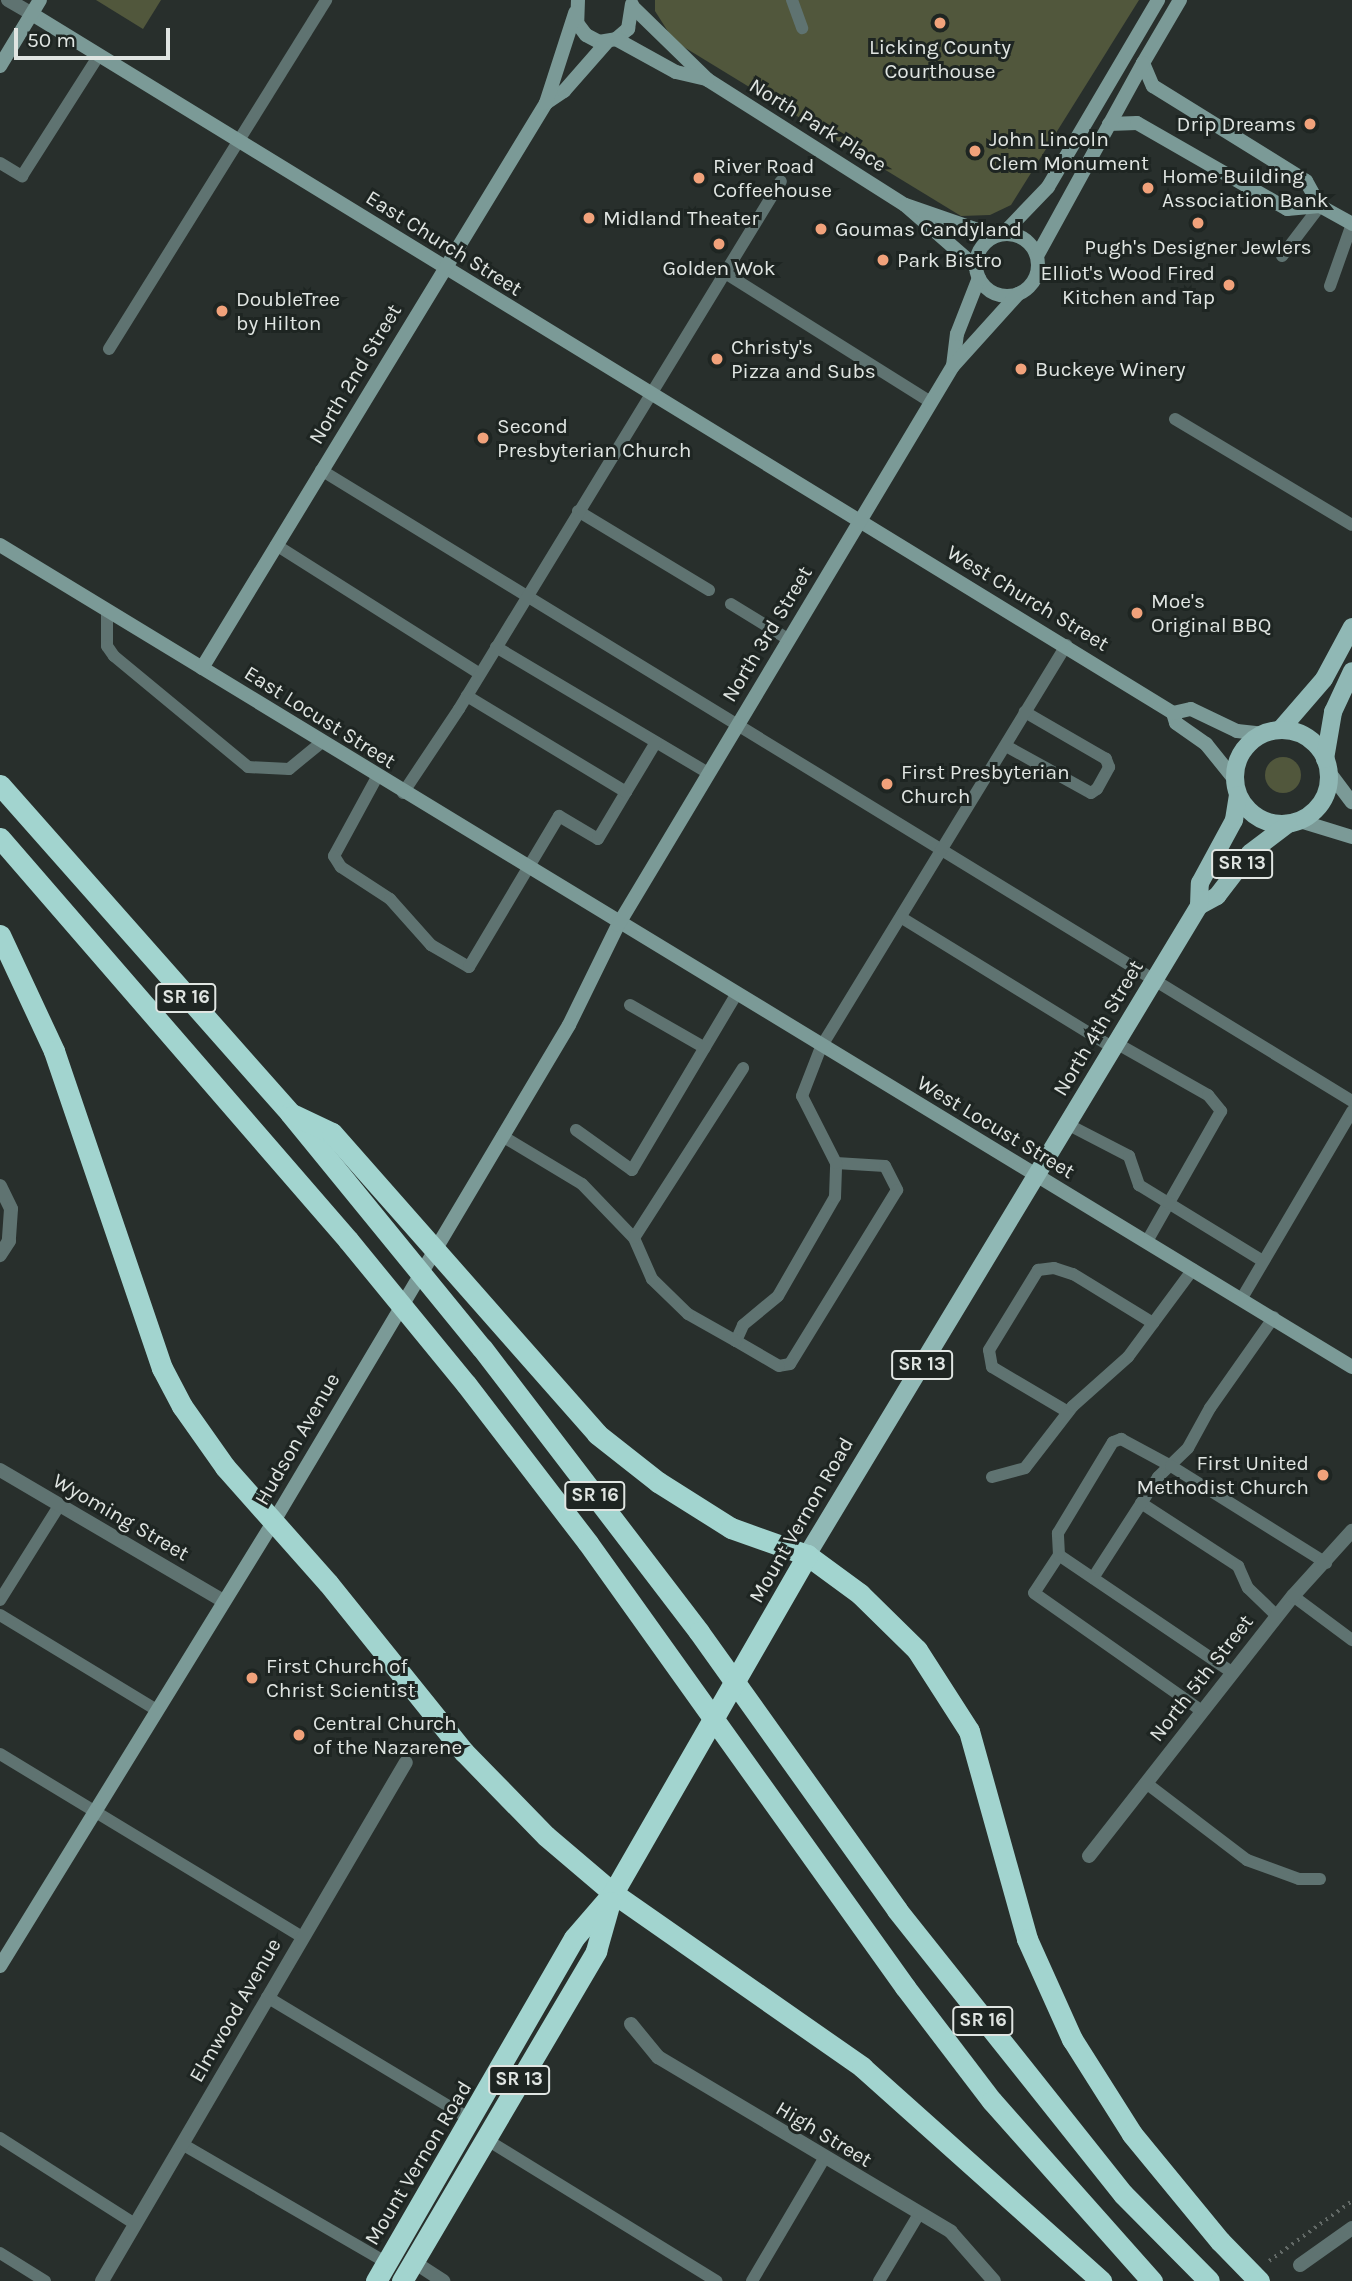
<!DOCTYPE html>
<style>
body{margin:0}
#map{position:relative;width:1352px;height:2281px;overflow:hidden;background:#282f2c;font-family:Karla,sans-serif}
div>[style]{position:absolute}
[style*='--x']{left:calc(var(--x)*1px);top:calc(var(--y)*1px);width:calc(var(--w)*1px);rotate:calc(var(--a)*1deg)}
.green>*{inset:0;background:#51573c}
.round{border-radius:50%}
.path>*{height:3.5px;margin-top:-1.75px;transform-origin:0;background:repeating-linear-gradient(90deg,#636a67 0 2px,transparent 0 7px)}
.lane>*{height:12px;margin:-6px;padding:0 6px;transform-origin:6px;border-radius:6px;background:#5f7371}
.street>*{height:14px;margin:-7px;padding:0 7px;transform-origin:7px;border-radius:7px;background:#5f7371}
.secondary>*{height:14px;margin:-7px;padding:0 7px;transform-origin:7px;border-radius:7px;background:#7b9a97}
.secondary>.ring{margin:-7px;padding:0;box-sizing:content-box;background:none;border:14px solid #7b9a97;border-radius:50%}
.primary>*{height:18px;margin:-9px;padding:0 9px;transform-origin:9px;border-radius:9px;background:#90b8b5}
.primary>.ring{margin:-9px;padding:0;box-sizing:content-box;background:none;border:18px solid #90b8b5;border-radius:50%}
.highway>*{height:21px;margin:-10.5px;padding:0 10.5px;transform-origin:10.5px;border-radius:10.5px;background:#a2d4cf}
.dots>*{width:19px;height:19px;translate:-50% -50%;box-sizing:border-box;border:4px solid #1e2522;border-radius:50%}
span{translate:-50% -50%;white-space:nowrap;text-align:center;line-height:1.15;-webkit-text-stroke:6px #1e2522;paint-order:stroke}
.shield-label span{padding:2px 5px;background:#1e2522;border:2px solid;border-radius:5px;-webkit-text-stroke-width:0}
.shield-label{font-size:19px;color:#e0e5e2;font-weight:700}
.poi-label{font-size:21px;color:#e0e5e2}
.right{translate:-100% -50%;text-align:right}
.left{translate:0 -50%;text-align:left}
.street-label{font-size:21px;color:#e0e5e2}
.scale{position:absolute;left:14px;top:28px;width:156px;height:32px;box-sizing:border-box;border:4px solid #e0e5e2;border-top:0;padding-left:9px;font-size:21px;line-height:24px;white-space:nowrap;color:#e0e5e2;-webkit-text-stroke:5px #1e2522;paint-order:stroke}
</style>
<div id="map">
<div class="green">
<i style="clip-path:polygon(96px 0,161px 0,143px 29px)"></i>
<i style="clip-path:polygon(655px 0,1139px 0,1011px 205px,990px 215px,961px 216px,674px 41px,655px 11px)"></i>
<i class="round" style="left:1265px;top:757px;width:36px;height:36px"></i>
</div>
<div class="path">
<i style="--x:1269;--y:2261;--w:102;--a:-35.9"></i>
</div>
<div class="lane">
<i style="--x:792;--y:0;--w:30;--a:70"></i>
<i style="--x:0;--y:163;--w:26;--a:31"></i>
<i style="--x:22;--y:176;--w:143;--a:-57.5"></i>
<i style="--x:1282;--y:256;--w:63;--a:-52.8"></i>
<i style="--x:725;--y:273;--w:243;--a:32.1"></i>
<i style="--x:1330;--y:286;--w:66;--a:-70.5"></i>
<i style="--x:109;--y:349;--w:411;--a:-58.1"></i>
<i style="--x:1175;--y:419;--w:206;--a:30.9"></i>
<i style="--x:321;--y:470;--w:1209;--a:31.47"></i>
<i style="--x:578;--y:511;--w:153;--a:31.1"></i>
<i style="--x:276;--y:545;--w:241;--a:32.3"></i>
<i style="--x:731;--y:604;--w:67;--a:31.6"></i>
<i style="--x:107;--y:610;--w:36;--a:90"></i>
<i style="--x:107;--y:646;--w:12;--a:55"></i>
<i style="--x:114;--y:656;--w:174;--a:39.6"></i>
<i style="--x:248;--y:767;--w:41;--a:2.8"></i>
<i style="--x:289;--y:769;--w:43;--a:-39.3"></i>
<i style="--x:496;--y:647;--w:247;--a:30.7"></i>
<i style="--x:1006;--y:746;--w:97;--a:28.9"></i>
<i style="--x:1091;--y:793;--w:7;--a:-34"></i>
<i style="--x:1097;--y:789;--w:25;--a:-61"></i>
<i style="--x:1109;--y:767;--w:9;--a:-111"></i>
<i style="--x:1106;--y:759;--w:94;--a:-149.9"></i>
<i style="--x:377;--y:777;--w:90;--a:118.6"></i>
<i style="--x:334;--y:856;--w:13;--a:58"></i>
<i style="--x:341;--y:867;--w:59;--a:33.1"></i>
<i style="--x:390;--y:899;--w:62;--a:48.3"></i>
<i style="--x:431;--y:945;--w:44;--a:30.1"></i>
<i style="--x:469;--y:967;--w:176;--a:-59.2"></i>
<i style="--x:559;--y:816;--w:45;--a:30.5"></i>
<i style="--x:598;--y:839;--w:55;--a:-59.2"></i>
<i style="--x:626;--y:792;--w:186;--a:-148.9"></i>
<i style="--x:626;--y:792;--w:58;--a:-59"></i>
<i style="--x:403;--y:793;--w:101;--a:-56.3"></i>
<i style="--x:459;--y:709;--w:618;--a:-58.62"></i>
<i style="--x:902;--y:918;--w:248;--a:31.6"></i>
<i style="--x:630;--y:1005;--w:86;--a:29.8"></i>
<i style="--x:1116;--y:1043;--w:106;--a:29.5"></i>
<i style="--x:1208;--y:1095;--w:21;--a:51"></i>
<i style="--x:1221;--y:1111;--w:150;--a:119.6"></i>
<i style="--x:1067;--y:1124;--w:70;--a:27.3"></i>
<i style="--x:1129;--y:1156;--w:31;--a:71"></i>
<i style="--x:1139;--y:1185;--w:145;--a:31.5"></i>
<i style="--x:576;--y:1130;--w:69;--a:35.5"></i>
<i style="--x:632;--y:1170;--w:204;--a:-59.3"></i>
<i style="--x:502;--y:1136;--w:93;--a:31"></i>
<i style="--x:582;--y:1184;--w:75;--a:46.1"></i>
<i style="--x:836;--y:1163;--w:49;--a:3.5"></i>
<i style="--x:885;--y:1166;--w:27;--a:63"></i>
<i style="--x:897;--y:1190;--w:204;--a:121.6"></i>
<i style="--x:790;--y:1364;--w:11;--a:170"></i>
<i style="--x:779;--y:1366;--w:50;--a:-149.8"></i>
<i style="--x:736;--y:1341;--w:17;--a:-66"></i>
<i style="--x:743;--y:1325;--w:45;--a:-39.6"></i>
<i style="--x:778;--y:1296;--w:114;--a:-60.1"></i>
<i style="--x:835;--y:1197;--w:34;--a:-88"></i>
<i style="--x:836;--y:1163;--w:75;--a:-116.9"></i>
<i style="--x:802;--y:1096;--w:53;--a:-68.8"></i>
<i style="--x:821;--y:1047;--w:471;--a:-58.6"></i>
<i style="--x:1242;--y:1298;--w:217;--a:-59.5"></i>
<i style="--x:736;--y:1341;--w:55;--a:-150.6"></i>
<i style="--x:688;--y:1314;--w:50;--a:-135.8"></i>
<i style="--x:652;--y:1279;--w:45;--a:-113.7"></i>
<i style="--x:634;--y:1238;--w:202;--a:-57.3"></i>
<i style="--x:1068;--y:1412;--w:88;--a:-149.4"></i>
<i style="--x:992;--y:1367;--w:17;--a:-100"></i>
<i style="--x:989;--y:1350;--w:94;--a:-58.5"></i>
<i style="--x:1038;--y:1270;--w:16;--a:-7"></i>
<i style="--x:1054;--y:1268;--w:20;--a:18"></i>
<i style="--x:1073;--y:1274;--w:94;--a:31.5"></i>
<i style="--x:992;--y:1477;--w:34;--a:-15"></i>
<i style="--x:1025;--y:1468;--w:78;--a:-52.3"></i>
<i style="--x:1073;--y:1406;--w:74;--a:-41.7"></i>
<i style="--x:1128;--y:1357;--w:109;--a:-53.5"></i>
<i style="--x:1141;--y:1503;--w:116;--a:33"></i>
<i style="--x:1238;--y:1566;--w:24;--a:66"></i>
<i style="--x:1248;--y:1588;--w:40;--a:44"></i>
<i style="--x:1059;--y:1555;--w:45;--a:123.3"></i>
<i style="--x:1034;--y:1593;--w:205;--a:35.1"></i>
<i style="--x:1093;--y:1578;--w:120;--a:-57.2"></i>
<i style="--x:1158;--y:1477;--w:42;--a:-44"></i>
<i style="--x:1188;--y:1448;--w:46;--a:-61.2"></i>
<i style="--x:1210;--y:1408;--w:111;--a:-54.9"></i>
<i style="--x:1293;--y:1596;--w:74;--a:36.7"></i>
<i style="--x:0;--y:1600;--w:111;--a:-57.9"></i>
<i style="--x:0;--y:1615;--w:181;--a:31.2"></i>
<i style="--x:1233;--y:1673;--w:210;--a:-145.9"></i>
<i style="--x:1059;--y:1555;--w:22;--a:-93"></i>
<i style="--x:1058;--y:1533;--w:106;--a:-58.9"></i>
<i style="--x:1113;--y:1442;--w:9;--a:-21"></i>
<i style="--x:1121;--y:1439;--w:57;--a:28.4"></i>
<i style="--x:1171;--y:1466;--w:183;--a:32"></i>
<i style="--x:0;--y:1754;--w:353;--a:31.2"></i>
<i style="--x:1146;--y:1783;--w:127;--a:37.3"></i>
<i style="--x:1247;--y:1860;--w:55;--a:20.1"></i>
<i style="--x:1299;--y:1879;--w:21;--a:0"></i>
<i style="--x:267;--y:1997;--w:239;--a:31"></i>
<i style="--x:0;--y:2138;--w:160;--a:32.5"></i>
<i style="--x:484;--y:2138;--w:273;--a:31.6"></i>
<i style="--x:182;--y:2144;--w:237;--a:30.1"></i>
<i style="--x:0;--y:2253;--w:53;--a:31.9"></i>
<i style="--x:752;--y:2281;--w:142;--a:-59.5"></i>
<i style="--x:879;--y:2281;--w:78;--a:-59.2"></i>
</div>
<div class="street">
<i style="--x:8;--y:0;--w:28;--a:30"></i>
<i style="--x:0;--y:1186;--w:25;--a:64"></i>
<i style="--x:11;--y:1209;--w:32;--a:94"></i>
<i style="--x:9;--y:1241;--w:17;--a:123"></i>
<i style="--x:0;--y:1470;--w:257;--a:30.4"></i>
<i style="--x:1089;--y:1856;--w:330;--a:-51.9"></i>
<i style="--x:1293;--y:1596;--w:88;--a:-47.8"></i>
<i style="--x:631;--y:2024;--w:43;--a:50.7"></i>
<i style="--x:658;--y:2057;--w:341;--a:30.8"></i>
<i style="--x:951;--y:2232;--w:65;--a:48.7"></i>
<i style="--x:414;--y:2262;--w:35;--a:33"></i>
<i style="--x:1300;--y:2265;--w:64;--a:-35.4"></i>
<i style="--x:102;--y:2281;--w:601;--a:-59.64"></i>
</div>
<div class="secondary">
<i style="--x:578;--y:0;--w:23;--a:92"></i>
<i style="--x:577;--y:23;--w:15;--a:53"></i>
<i style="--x:586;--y:35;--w:15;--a:28"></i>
<i style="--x:599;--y:42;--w:17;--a:-10"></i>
<i style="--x:616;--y:39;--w:16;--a:-40"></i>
<i style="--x:628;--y:29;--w:25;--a:-81"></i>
<i style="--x:1180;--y:0;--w:73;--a:120.4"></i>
<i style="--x:1143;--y:63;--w:25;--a:67"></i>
<i style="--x:1153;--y:86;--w:180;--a:31.8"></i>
<i style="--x:1306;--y:181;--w:29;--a:61"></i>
<i style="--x:1320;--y:206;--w:37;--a:29"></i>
<i style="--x:633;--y:7;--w:105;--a:44.2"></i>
<i style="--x:708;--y:80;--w:233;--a:32.4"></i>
<i style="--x:905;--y:205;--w:93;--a:41.1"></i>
<i style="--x:32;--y:14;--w:1338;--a:31.49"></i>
<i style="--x:1173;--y:713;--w:10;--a:73"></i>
<i style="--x:1176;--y:723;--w:37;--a:35"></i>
<i style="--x:1206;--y:744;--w:46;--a:51.1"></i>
<i style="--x:616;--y:39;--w:68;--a:28.8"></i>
<i style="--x:676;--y:72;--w:32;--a:13"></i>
<i style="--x:0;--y:66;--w:77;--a:-58.8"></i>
<i style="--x:546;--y:103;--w:22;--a:-34"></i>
<i style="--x:564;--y:91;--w:65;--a:-48.7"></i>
<i style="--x:1109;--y:124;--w:28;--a:-2"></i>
<i style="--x:1137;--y:123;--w:173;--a:29.8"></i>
<i style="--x:1287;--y:209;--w:33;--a:-5"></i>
<i style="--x:906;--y:205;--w:94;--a:19.2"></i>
<i class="ring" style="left:976px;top:234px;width:48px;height:48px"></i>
<i style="--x:1003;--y:234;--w:65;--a:-46.2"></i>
<i style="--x:1048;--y:187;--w:217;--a:-59.5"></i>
<i style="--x:1037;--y:256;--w:220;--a:-61.2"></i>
<i style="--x:953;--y:366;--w:32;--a:-83"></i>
<i style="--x:957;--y:334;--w:60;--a:-68.6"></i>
<i style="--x:0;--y:545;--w:1582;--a:31.3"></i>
<i style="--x:202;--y:668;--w:661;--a:-58.66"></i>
<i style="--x:546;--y:103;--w:95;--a:-72.1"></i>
<i style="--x:1173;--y:713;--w:18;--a:-13"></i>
<i style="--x:1191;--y:709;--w:51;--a:25.6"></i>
<i style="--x:1237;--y:731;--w:28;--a:6"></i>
<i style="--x:1329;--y:772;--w:38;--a:53"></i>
<i style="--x:1300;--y:821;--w:54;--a:17.1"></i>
<i style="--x:0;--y:1966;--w:523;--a:-58.38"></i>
<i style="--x:274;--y:1521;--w:577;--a:-59.26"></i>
<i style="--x:569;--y:1025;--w:111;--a:-63.9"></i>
<i style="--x:618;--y:925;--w:652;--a:-59.07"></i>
<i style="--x:953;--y:366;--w:97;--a:-47.9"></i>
</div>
<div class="primary">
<i style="--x:1280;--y:730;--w:67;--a:-49.2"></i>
<i style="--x:1324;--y:679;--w:59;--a:-61.7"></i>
<i class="ring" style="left:1235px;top:730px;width:76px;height:76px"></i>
<i style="--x:1325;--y:759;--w:48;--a:-80.3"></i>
<i style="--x:1333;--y:712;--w:45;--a:-65.1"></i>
<i style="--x:1199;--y:906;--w:21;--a:-29"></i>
<i style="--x:1217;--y:896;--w:54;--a:-52.5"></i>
<i style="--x:1250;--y:853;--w:48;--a:-37.3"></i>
<i style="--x:807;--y:1555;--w:758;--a:-58.87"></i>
<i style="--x:1199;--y:906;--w:23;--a:-88"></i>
<i style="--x:1200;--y:883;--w:72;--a:-61.6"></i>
<i style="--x:1234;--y:820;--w:25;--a:-81"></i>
</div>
<div class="highway">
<i style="--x:0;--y:785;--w:438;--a:48.5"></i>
<i style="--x:290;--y:1113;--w:303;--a:50.8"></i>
<i style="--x:482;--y:1348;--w:357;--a:52.6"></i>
<i style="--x:699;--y:1632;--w:341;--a:54.5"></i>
<i style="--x:897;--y:1910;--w:363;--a:51.5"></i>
<i style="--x:1123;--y:2194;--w:122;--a:45.3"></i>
<i style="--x:0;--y:838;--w:532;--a:49.12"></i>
<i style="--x:348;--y:1240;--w:186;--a:50.7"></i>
<i style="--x:466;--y:1384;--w:200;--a:52.5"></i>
<i style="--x:588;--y:1543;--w:546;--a:54.47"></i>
<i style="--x:905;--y:1987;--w:143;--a:52.7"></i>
<i style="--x:992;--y:2101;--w:241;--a:48.4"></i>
<i style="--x:0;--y:935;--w:128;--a:65"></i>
<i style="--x:54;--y:1051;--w:335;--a:71.2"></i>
<i style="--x:162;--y:1368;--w:43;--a:62.2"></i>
<i style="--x:182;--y:1406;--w:75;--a:54.8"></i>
<i style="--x:225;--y:1467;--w:155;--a:48.4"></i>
<i style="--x:328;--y:1583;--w:217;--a:51.2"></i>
<i style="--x:464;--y:1752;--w:117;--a:45.7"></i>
<i style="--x:546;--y:1836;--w:88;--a:40.4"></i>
<i style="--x:613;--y:1893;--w:304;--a:34.9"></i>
<i style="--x:862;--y:2067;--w:321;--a:41.8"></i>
<i style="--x:294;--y:1115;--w:42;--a:25.3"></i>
<i style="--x:332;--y:1133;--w:401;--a:48.6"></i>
<i style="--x:597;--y:1434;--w:78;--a:38.2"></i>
<i style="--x:658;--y:1482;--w:86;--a:32.2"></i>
<i style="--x:731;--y:1528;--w:81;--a:19.6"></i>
<i style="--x:807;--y:1555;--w:66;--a:36.3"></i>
<i style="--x:860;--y:1594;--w:80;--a:44.5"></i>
<i style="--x:917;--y:1650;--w:96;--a:57.3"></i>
<i style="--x:969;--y:1731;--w:216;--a:74.4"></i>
<i style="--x:1027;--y:1939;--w:110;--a:65.8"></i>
<i style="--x:1072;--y:2039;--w:112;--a:57.7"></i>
<i style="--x:1132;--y:2134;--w:139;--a:50.6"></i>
<i style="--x:1220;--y:2241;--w:56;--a:45.7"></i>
<i style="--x:376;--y:2281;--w:396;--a:-60"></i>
<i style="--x:574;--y:1938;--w:60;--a:-49.1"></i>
<i style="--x:613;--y:1893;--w:390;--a:-60.1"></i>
<i style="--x:402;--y:2281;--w:383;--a:-59.5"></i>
<i style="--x:596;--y:1951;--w:51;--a:-74.1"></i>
</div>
<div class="dots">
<i style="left:940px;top:23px;background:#f1a27b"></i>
<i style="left:1310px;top:124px;background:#f1a27b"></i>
<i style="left:975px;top:151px;background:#f1a27b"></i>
<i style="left:699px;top:178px;background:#f1a27b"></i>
<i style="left:1148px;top:188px;background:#f1a27b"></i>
<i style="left:589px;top:218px;background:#f1a27b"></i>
<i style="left:1198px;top:223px;background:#f1a27b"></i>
<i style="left:821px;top:229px;background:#f1a27b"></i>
<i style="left:719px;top:244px;background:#f1a27b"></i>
<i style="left:883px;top:260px;background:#f1a27b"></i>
<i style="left:1229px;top:285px;background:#f1a27b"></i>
<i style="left:222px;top:311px;background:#f1a27b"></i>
<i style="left:717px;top:359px;background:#f1a27b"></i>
<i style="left:1021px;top:369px;background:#f1a27b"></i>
<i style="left:483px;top:438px;background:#f1a27b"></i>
<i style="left:1137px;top:613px;background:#f1a27b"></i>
<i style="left:887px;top:784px;background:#f1a27b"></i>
<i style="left:1323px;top:1475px;background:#f1a27b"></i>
<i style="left:252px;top:1678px;background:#f1a27b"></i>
<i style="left:299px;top:1735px;background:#f1a27b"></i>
</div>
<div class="shield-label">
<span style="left:1242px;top:864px">SR 13</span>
<span style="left:186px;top:998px">SR 16</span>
<span style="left:922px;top:1365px">SR 13</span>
<span style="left:595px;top:1496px">SR 16</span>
<span style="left:983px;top:2021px">SR 16</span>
<span style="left:519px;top:2080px">SR 13</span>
</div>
<div class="poi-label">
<span style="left:940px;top:59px">Licking County<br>Courthouse</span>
<span class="right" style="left:1296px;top:124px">Drip Dreams</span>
<span class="left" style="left:989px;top:151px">John Lincoln<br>Clem Monument</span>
<span class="left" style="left:713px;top:178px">River Road<br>Coffeehouse</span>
<span class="left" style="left:1162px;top:188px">Home Building<br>Association Bank</span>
<span class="left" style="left:603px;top:218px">Midland Theater</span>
<span class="left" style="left:835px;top:229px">Goumas Candyland</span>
<span style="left:1198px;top:247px">Pugh's Designer Jewlers</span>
<span class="left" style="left:897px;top:260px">Park Bistro</span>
<span style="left:719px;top:268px">Golden Wok</span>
<span class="right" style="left:1215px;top:285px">Elliot's Wood Fired<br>Kitchen and Tap</span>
<span class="left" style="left:236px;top:311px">DoubleTree<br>by Hilton</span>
<span class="left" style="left:731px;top:359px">Christy's<br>Pizza and Subs</span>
<span class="left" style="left:1035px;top:369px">Buckeye Winery</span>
<span class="left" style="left:497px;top:438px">Second<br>Presbyterian Church</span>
<span class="left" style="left:1151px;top:613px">Moe's<br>Original BBQ</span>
<span class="left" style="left:901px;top:784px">First Presbyterian<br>Church</span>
<span class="right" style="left:1309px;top:1475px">First United<br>Methodist Church</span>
<span class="left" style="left:266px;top:1678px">First Church of<br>Christ Scientist</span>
<span class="left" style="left:313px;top:1735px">Central Church<br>of the Nazarene</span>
</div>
<div class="street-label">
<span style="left:818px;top:125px;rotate:32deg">North Park Place</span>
<span style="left:444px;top:243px;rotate:32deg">East Church Street</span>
<span style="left:355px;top:374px;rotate:-59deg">North 2nd Street</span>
<span style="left:1028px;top:598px;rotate:31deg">West Church Street</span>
<span style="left:767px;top:634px;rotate:-59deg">North 3rd Street</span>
<span style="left:320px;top:717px;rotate:32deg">East Locust Street</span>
<span style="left:1098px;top:1028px;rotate:-59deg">North 4th Street</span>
<span style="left:996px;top:1127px;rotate:31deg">West Locust Street</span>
<span style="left:297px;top:1439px;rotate:-60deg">Hudson Avenue</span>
<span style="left:121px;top:1517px;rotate:30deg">Wyoming Street</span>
<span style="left:801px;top:1520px;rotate:-60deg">Mount Vernon Road</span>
<span style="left:1201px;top:1678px;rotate:-52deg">North 5th Street</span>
<span style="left:235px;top:2010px;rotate:-60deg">Elmwood Avenue</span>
<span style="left:824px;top:2134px;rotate:31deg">High Street</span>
<span style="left:418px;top:2163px;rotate:-59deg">Mount Vernon Road</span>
</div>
<div class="scale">50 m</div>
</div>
